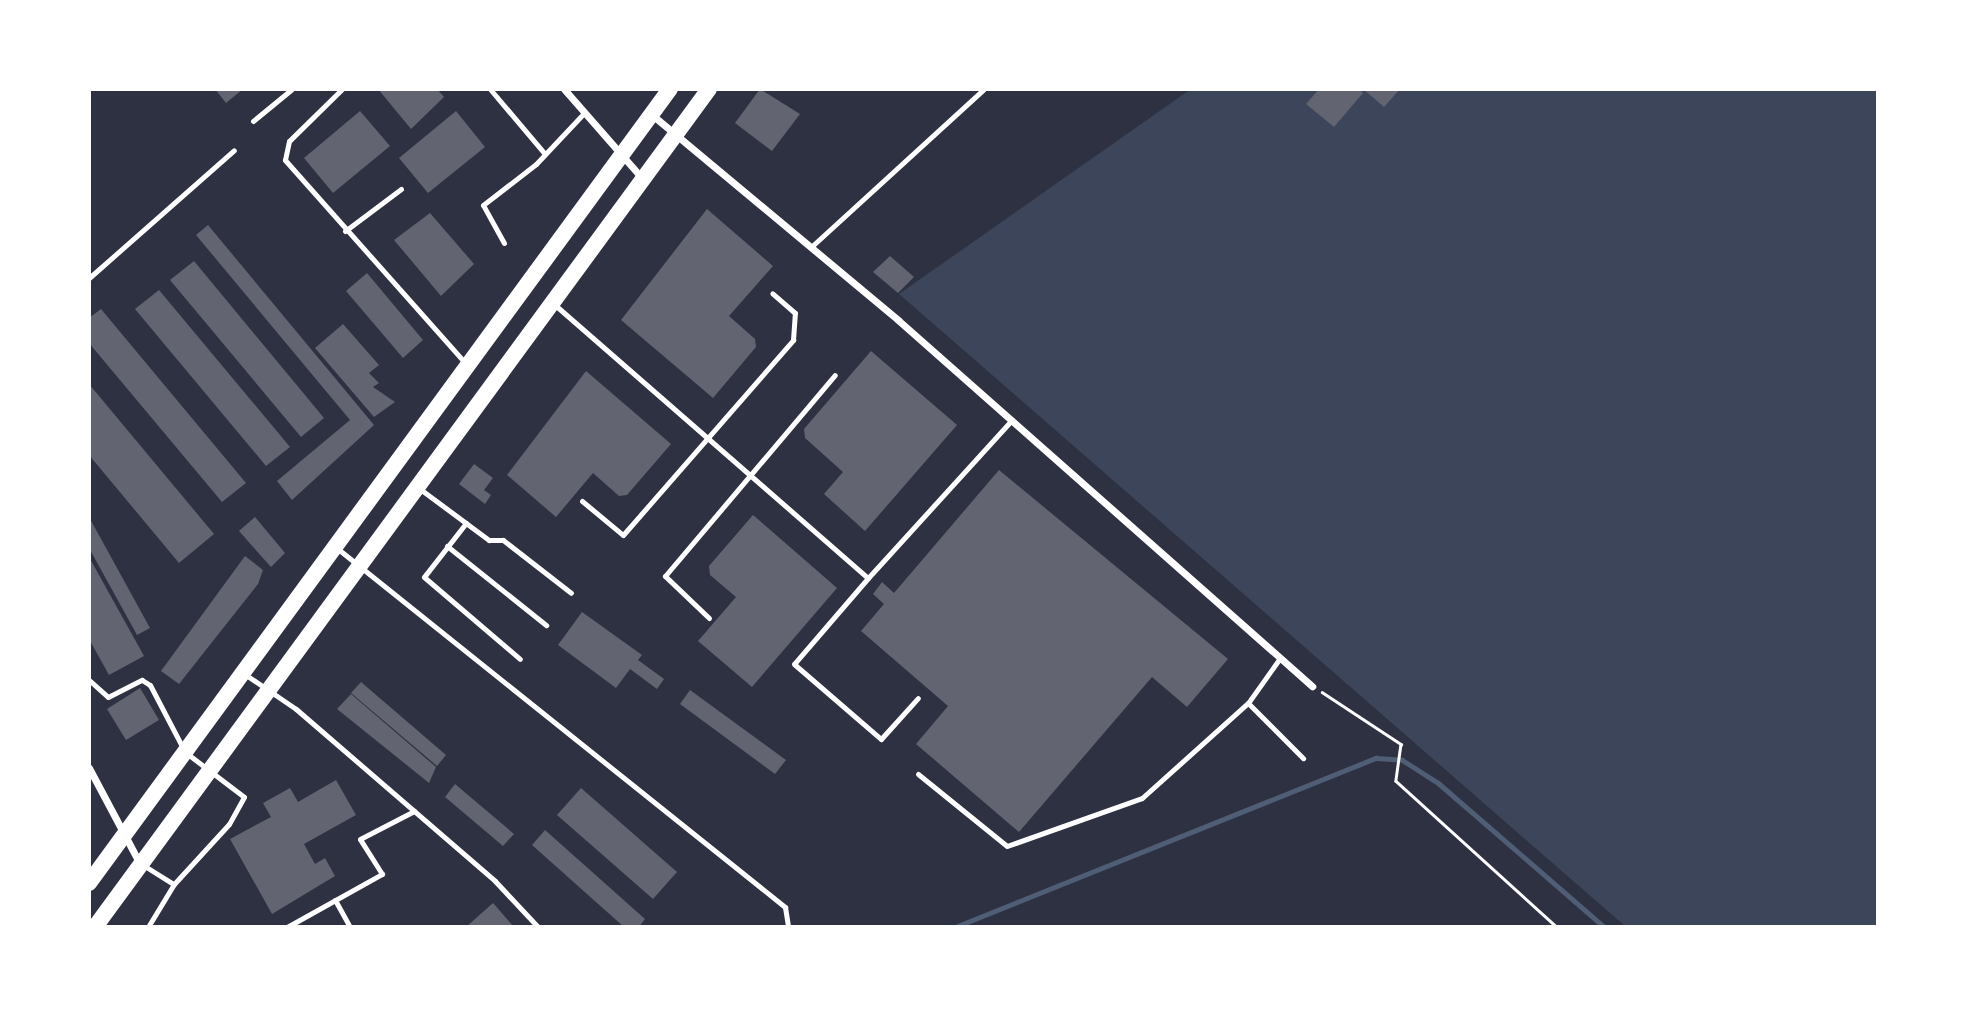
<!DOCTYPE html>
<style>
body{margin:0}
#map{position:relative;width:1967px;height:1016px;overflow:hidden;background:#2d3142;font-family:"DM Sans",sans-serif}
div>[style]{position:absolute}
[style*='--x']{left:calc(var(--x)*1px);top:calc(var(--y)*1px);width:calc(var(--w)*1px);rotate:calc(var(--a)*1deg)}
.green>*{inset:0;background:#3c4559}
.stream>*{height:5px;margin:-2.5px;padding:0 2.5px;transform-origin:2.5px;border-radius:2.5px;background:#4f5d75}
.building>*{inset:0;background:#626471}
.path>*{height:2.5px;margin:-1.25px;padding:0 1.25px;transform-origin:1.25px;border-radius:1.25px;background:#fff}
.service>*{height:5px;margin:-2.5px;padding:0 2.5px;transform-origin:2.5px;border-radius:2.5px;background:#fff}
.minor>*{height:7px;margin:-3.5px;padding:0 3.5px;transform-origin:3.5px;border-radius:3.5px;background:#fff}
.primary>*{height:16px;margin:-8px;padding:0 8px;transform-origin:8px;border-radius:8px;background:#fff}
span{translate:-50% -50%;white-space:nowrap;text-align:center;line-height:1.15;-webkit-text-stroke:7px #fff;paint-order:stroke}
.frame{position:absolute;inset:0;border:91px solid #fff;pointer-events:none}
</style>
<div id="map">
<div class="green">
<i style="clip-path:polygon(1191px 89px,1878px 89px,1878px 927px,1626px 927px,899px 294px)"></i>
</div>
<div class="stream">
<i style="--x:955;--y:927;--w:454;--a:-21.9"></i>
<i style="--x:1376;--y:758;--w:26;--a:4"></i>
<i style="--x:1402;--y:760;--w:43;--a:32.6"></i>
<i style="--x:1438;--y:783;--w:220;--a:40.9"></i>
</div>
<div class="building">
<i style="clip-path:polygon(215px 89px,243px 89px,226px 103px)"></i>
<i style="clip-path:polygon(378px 89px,437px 89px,444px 97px,411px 129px)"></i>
<i style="clip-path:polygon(760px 89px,800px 114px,772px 151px,735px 123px)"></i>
<i style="clip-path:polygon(1319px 89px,1359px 89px,1363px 93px,1334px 127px,1306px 104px)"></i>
<i style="clip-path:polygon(1363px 89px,1400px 89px,1384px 107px)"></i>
<i style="clip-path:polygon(360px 111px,390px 146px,333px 193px,304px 158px)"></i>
<i style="clip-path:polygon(456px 111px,485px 147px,428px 193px,399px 158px)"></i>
<i style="clip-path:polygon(707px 209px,773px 266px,729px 316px,755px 339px,756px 347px,713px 398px,621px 320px)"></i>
<i style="clip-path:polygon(430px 213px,474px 264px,441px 296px,394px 240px)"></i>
<i style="clip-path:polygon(208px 225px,374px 425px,292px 500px,277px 481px,350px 420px,196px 235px)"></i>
<i style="clip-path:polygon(890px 256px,914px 277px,898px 293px,873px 272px)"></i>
<i style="clip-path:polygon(194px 261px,324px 418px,301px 437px,170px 280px)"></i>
<i style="clip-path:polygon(367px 273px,423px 340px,403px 358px,346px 291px)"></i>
<i style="clip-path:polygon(159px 290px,290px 447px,266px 466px,135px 309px)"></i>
<i style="clip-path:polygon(101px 309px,246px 483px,222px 502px,89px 343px,89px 318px)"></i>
<i style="clip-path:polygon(343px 324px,379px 365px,369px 373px,379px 383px,373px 387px,395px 402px,374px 417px,315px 348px)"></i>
<i style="clip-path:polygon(871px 351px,957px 425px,865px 531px,824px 494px,843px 472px,805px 438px,804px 429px)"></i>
<i style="clip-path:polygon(586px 371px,671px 444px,627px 495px,619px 496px,593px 473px,556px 517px,507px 475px)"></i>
<i style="clip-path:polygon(89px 384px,214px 534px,179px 563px,89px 455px)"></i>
<i style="clip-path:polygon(474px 464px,493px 478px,484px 490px,491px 495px,485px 504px,459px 484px)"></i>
<i style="clip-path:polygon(999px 470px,1228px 659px,1187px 707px,1152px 677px,1019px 832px,916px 744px,948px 706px,861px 631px,884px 604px,873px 594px,882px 582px,894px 593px)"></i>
<i style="clip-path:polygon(753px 515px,837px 588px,752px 687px,698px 641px,736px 597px,710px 575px,709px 566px)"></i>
<i style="clip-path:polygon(89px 517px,150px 628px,137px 635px,89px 548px)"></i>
<i style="clip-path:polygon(255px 517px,285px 553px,271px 567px,239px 531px)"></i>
<i style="clip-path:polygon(245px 556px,263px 570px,258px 584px,179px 684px,161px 671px)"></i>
<i style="clip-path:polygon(89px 557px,144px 656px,109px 675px,89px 639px)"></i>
<i style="clip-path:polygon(582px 612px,642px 655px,638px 660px,664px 679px,657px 689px,630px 669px,616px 688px,558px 645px)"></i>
<i style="clip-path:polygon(361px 682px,446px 755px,437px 766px,351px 693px)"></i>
<i style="clip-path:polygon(140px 688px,159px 720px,126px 740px,107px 709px)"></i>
<i style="clip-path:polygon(690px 690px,786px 760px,775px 774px,680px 704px)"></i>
<i style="clip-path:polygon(351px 694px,436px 767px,429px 783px,337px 709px)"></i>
<i style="clip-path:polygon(336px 780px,356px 815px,304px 844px,315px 864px,325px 858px,335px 876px,272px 914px,230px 839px,271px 817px,263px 803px,290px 788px,298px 802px)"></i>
<i style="clip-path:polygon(455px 784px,514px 834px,503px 846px,445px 797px)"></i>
<i style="clip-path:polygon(581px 788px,677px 872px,653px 899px,557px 815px)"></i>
<i style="clip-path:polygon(545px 830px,645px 919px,639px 927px,624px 927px,532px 845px)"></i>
<i style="clip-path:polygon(493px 903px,514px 927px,466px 927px)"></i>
</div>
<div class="path">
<i style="--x:1322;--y:692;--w:95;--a:33.4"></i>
<i style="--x:1401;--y:744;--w:37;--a:98"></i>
<i style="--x:1396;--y:781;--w:217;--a:42.2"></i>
</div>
<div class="service">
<i style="--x:342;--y:89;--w:74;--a:135.5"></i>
<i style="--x:289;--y:141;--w:19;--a:102"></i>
<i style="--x:285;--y:160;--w:273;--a:48.4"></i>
<i style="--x:490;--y:89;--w:85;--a:49.8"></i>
<i style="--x:253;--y:121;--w:50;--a:-39.4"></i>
<i style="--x:345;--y:231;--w:70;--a:-36.9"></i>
<i style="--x:504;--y:243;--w:43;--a:-118.9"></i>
<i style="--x:483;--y:205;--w:67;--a:-37.7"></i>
<i style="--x:536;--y:164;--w:70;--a:-46.7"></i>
<i style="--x:811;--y:247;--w:234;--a:-42.4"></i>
<i style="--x:89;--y:278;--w:193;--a:-41.4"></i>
<i style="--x:555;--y:305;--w:415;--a:41.1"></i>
<i style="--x:868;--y:578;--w:214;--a:-47.7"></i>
<i style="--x:420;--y:489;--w:86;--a:36.5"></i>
<i style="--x:489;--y:540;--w:14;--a:0"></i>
<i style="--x:503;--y:540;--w:86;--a:37.9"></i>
<i style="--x:582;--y:501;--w:53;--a:39.7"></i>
<i style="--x:623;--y:535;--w:259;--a:-48.9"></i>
<i style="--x:793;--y:340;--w:27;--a:-86"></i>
<i style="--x:795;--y:313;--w:30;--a:-139"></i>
<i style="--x:466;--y:523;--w:68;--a:127.9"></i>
<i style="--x:424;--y:577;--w:126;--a:40.5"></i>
<i style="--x:447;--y:546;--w:127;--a:38.6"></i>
<i style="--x:338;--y:549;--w:573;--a:38.69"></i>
<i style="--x:785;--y:907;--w:20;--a:81"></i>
<i style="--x:868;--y:578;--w:113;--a:130.7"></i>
<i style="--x:794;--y:664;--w:115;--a:40.8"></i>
<i style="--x:881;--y:739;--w:55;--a:-47.9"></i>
<i style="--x:709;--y:618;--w:61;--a:-136.3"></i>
<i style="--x:665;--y:576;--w:263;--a:-49.8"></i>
<i style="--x:1280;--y:658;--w:55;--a:125.4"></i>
<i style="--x:1248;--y:703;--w:78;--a:45"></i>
<i style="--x:246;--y:675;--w:60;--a:34.2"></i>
<i style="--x:296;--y:709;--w:263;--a:40.8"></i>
<i style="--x:495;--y:881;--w:63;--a:46.9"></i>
<i style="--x:89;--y:680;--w:25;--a:42"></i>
<i style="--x:108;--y:697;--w:38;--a:-27"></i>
<i style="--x:142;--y:680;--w:9;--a:32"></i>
<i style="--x:150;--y:685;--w:76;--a:62.4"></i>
<i style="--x:185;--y:752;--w:74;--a:37.3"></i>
<i style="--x:244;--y:797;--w:31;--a:119"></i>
<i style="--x:229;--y:824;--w:81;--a:132.5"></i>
<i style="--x:918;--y:774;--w:114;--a:39"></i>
<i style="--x:1007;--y:846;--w:143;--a:-19.6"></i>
<i style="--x:1142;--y:798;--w:142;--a:-41.9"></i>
<i style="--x:143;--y:865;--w:36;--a:32"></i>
<i style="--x:174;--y:884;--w:50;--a:121.2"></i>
<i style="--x:335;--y:900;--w:31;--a:61"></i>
<i style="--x:287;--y:927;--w:109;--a:-29.2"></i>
<i style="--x:382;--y:874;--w:41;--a:-122.2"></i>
<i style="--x:360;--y:839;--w:61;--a:-27.4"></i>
</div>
<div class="minor">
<i style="--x:564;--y:89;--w:118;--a:48.8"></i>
<i style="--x:651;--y:114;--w:322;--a:39.8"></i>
<i style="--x:898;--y:320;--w:553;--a:41.48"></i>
<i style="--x:89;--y:768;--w:109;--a:62"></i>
</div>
<div class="primary">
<i style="--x:89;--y:883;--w:984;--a:-53.81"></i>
<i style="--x:95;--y:927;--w:1039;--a:-53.77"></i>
</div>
<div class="frame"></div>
</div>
